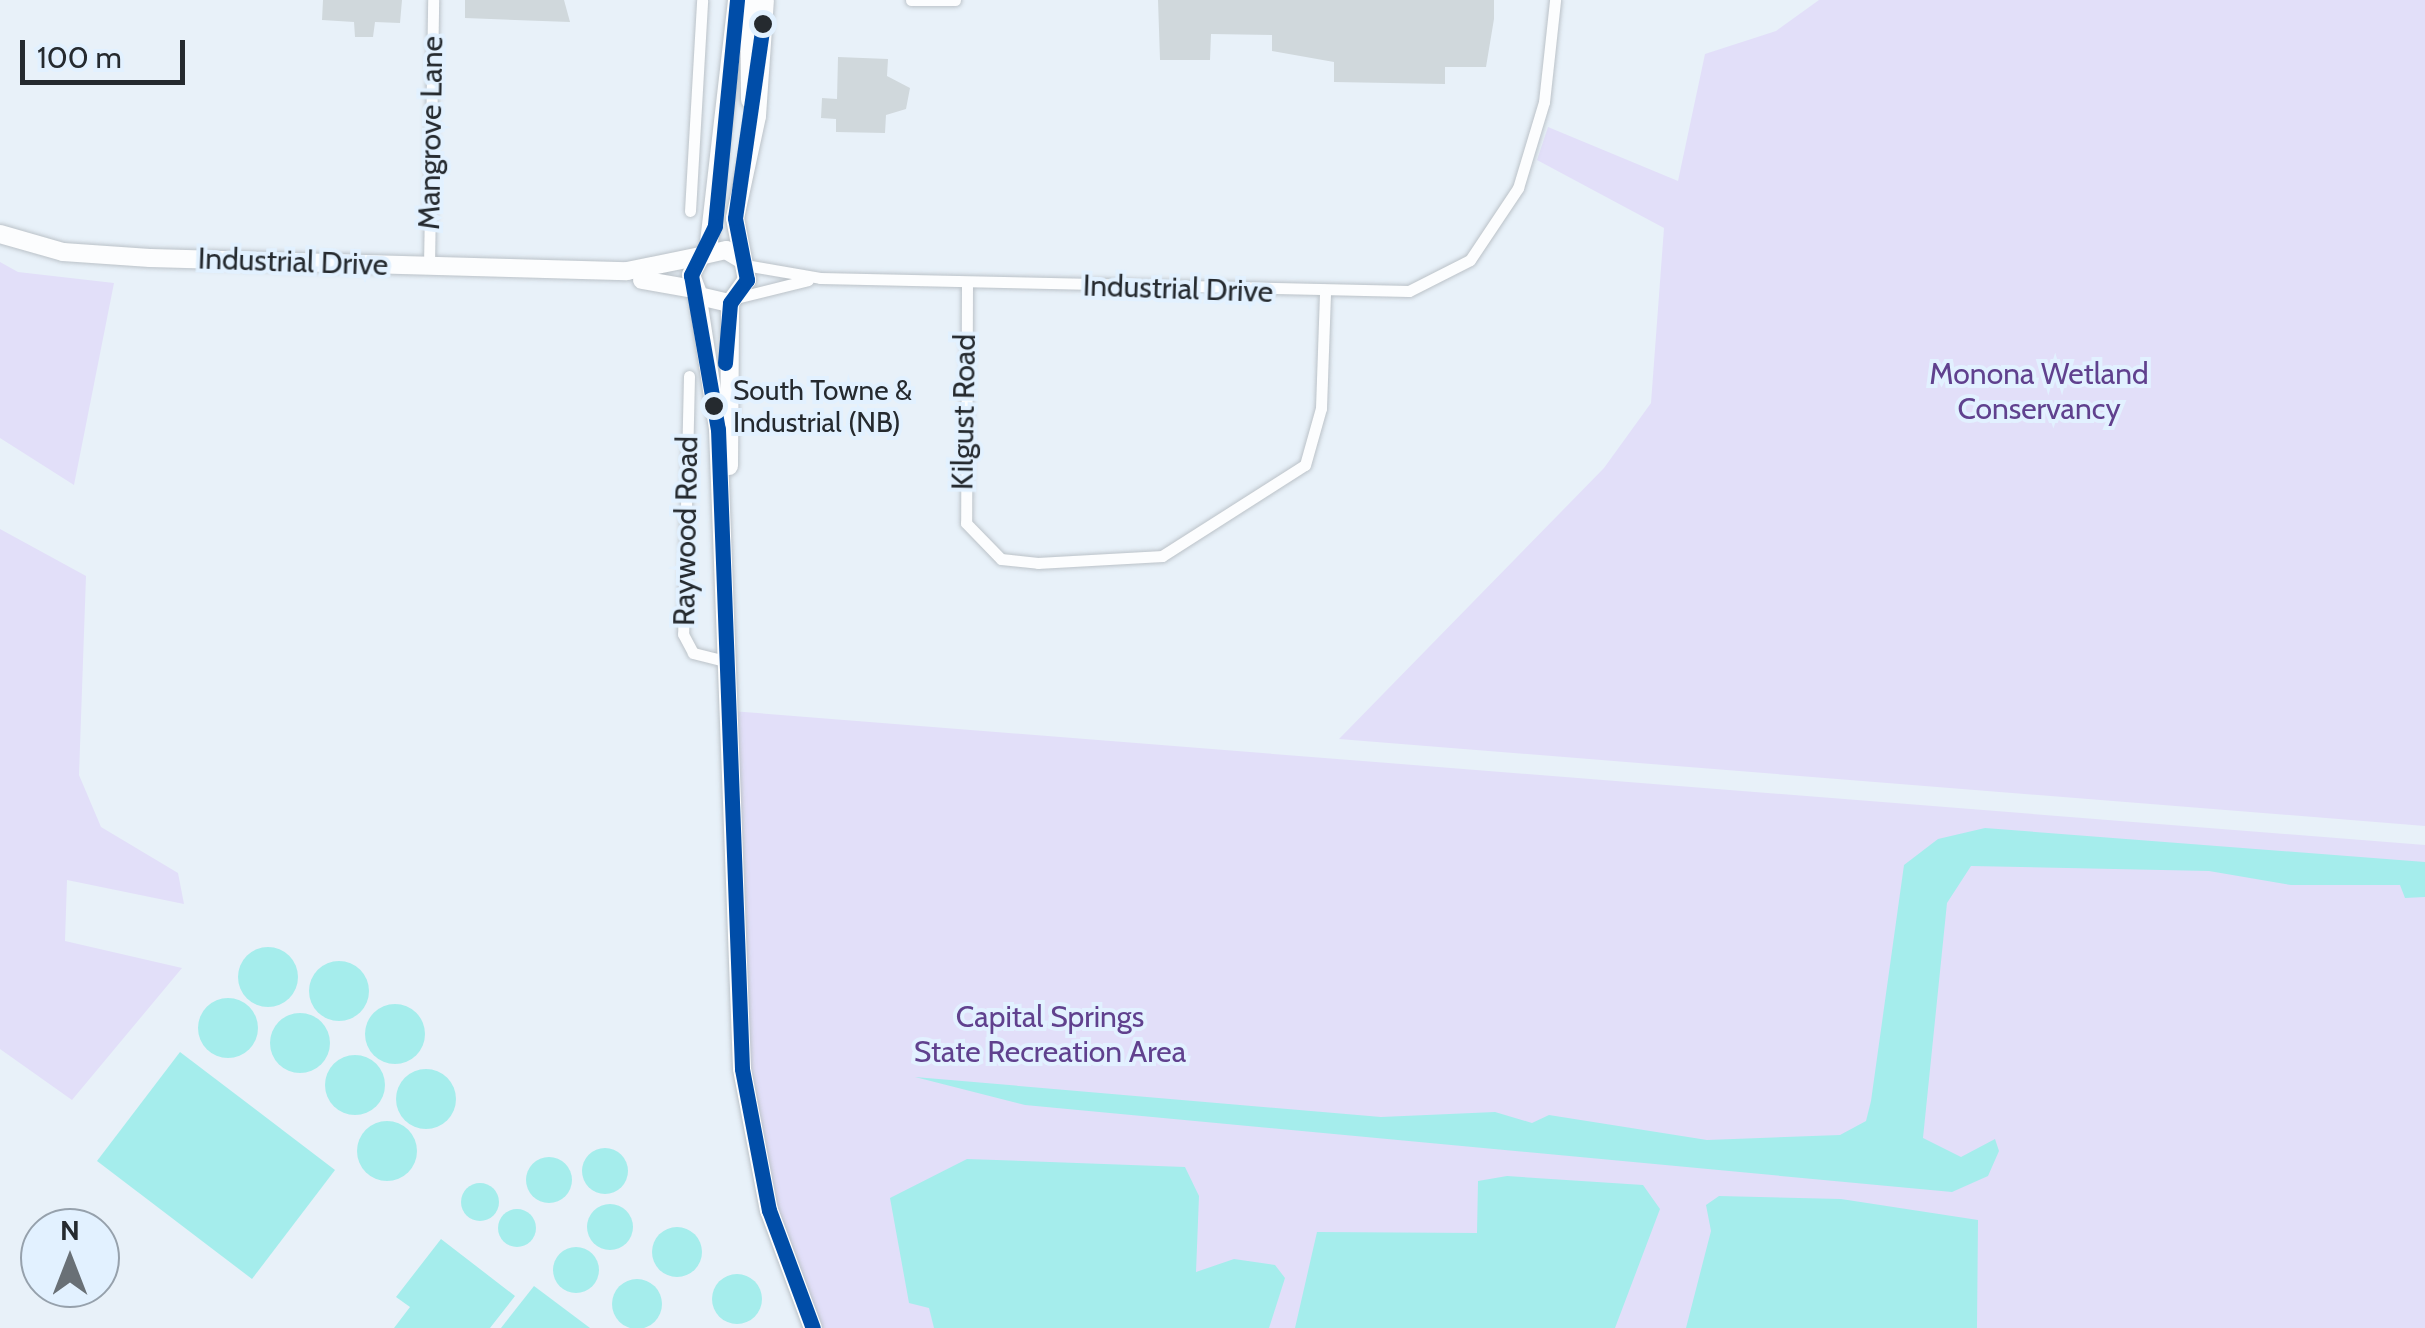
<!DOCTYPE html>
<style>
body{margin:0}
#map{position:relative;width:2425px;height:1328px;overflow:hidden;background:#e8f1f9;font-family:Cabin,sans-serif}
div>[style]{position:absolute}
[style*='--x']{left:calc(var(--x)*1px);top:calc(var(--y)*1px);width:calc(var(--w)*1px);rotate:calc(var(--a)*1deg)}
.green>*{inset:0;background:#e2dff9}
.water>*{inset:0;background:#a5edec}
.round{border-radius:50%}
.building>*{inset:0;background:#d0d8dc}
.roads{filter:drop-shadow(0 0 2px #bbc2c8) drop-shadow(0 0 2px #bbc2c8)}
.street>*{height:11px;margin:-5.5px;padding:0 5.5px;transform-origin:5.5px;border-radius:5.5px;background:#fcfdfe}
.secondary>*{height:18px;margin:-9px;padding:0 9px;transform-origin:9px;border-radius:9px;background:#fcfdfe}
.bus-1>*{height:15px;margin:-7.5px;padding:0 7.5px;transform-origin:7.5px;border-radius:7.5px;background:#004da8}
.dots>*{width:28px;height:28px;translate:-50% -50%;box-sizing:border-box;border:5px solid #e2f1ff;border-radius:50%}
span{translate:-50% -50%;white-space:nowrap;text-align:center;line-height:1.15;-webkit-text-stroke:8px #e2f1ff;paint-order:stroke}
.bus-label{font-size:28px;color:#252a2f}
.left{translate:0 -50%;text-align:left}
.street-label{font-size:30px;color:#252a2f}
.park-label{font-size:30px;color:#60418e}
.north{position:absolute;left:20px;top:1208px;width:100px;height:100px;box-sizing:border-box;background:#e2f1ff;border:2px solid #96a1ac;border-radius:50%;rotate:0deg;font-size:28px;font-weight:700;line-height:40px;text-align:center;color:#252a2f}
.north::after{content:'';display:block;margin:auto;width:35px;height:45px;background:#697076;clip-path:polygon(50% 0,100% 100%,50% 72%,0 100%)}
.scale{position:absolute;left:20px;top:40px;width:165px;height:45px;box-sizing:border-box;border:5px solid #252a2f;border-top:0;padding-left:12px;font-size:30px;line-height:35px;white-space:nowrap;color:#252a2f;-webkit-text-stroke:8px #e2f1ff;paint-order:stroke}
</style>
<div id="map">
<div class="green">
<i style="clip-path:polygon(1819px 0,2425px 0,2425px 826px,1339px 739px,1604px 468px,1651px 403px,1664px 228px,1537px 160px,1548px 127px,1678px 181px,1705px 54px,1776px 31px)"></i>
<i style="clip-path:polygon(0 262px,18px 272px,114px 283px,74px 485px,0 438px)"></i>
<i style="clip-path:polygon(0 529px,86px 576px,79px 775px,101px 827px,178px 873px,184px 904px,67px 880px,65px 941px,182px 968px,72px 1100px,0 1049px)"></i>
<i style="clip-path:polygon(731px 711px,2425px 845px,2425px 1328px,823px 1328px,779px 1218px,752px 1092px)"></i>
</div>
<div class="water">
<i style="clip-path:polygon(1985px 828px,2425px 862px,2425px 897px,2405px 898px,2400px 885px,2291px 885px,2209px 871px,1971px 866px,1947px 903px,1923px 1138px,1961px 1157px,1995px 1139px,1999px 1151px,1988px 1176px,1952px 1192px,1025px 1105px,915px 1077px,1381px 1117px,1495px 1112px,1532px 1123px,1549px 1115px,1707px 1140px,1840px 1135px,1866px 1121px,1871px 1101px,1904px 865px,1938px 839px)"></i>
<i class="round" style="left:238px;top:947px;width:60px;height:60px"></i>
<i class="round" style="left:309px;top:961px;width:60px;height:60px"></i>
<i class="round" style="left:198px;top:998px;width:60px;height:60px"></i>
<i class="round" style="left:365px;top:1004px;width:60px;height:60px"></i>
<i class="round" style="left:270px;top:1013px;width:60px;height:60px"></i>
<i style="clip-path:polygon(180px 1052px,335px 1170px,252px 1279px,97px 1161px)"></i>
<i class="round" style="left:325px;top:1055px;width:60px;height:60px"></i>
<i class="round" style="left:396px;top:1069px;width:60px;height:60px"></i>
<i class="round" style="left:357px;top:1121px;width:60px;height:60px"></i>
<i class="round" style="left:582px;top:1148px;width:46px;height:46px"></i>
<i class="round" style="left:526px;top:1157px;width:46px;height:46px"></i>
<i style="clip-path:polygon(967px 1159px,1185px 1167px,1199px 1196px,1196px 1272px,1234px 1259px,1275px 1265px,1285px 1278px,1269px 1328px,934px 1328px,929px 1308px,909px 1303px,890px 1198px)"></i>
<i style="clip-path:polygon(1507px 1176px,1643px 1185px,1660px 1209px,1615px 1328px,1295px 1328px,1317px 1232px,1477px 1233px,1478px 1181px)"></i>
<i class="round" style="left:461px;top:1183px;width:38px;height:38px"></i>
<i style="clip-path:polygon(1719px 1196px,1841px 1199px,1978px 1220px,1977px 1328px,1686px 1328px,1711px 1231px,1706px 1205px)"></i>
<i class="round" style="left:587px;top:1204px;width:46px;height:46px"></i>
<i class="round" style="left:498px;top:1209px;width:38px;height:38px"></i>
<i class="round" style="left:652px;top:1227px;width:50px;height:50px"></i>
<i style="clip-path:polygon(441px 1239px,515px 1296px,490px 1328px,394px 1328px,410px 1307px,396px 1297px)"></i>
<i class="round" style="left:553px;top:1247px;width:46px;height:46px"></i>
<i class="round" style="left:712px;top:1274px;width:50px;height:50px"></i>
<i class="round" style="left:612px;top:1279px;width:50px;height:50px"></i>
<i style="clip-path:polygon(534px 1286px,590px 1328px,501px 1328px)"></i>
</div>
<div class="building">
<i style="clip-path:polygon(323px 0,402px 0,400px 23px,375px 22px,373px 37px,355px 37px,354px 22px,322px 20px)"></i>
<i style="clip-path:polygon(465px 0,564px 0,570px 22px,465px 18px)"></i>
<i style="clip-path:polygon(1158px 0,1494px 0,1494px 19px,1486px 67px,1445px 67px,1445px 84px,1334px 82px,1334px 62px,1272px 51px,1272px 35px,1211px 34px,1210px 60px,1160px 60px)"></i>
<i style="clip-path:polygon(838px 57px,888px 59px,887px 76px,910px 88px,906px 109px,886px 115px,885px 133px,836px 132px,836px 119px,821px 118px,822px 98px,837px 99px)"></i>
</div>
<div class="roads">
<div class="street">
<i style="--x:911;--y:0;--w:44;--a:0"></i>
<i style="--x:690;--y:211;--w:211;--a:-86.7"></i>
<i style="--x:745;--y:265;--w:76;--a:9.8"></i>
<i style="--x:820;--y:278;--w:589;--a:1.26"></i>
<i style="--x:1409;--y:291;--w:68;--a:-26.9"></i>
<i style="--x:1470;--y:260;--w:87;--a:-56.3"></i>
<i style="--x:1518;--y:188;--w:90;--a:-73.2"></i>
<i style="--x:1544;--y:102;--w:103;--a:-83.8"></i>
<i style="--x:429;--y:267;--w:267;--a:-89.1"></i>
<i style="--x:967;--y:282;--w:241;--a:90.2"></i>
<i style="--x:966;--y:523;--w:50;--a:45.8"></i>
<i style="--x:1001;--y:559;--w:37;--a:6"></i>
<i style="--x:1038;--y:563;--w:124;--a:-3.2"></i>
<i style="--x:1162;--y:556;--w:169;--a:-32.5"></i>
<i style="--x:1305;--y:465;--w:59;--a:-74.3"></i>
<i style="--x:1321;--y:408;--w:115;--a:-88"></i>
<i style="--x:740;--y:297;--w:70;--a:-14"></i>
<i style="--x:689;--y:376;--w:258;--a:91.3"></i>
<i style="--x:683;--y:634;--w:21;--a:62"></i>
<i style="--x:693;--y:653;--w:29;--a:14"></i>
</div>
<div class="secondary">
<i style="--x:749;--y:0;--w:100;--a:89.4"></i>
<i style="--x:0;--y:234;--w:66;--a:15.9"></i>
<i style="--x:63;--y:252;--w:87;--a:3.9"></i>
<i style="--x:150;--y:258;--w:477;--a:1.6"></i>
<i style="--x:627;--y:271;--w:76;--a:-11.5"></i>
<i style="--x:708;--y:251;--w:253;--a:-83.4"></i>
<i style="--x:741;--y:259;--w:17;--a:-149"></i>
<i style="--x:726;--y:250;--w:26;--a:167"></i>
<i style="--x:701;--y:256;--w:21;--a:118"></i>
<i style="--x:691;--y:275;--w:22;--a:69"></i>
<i style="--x:699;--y:296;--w:32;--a:13"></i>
<i style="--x:730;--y:303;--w:29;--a:-54"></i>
<i style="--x:747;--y:280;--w:63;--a:-101"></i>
<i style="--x:735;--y:218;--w:104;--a:-77.8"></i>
<i style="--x:757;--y:116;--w:116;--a:-86.1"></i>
<i style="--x:642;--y:280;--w:53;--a:9.8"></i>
<i style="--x:697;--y:293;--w:138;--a:81.2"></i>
<i style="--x:718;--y:429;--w:640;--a:87.85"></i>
<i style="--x:742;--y:1069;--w:144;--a:79.2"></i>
<i style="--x:769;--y:1210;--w:126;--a:69.6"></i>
<i style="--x:729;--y:466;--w:163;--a:-89.6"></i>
</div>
</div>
<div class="bus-1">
<i style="--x:737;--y:0;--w:227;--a:95.6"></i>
<i style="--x:715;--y:226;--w:55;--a:116.1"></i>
<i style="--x:691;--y:275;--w:156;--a:80.1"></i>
<i style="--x:718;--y:429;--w:640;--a:87.85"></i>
<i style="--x:742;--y:1069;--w:144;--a:79.2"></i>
<i style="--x:769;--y:1210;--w:126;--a:69.6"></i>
<i style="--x:725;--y:363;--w:60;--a:-85.2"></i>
<i style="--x:730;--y:303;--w:29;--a:-54"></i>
<i style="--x:747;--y:280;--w:63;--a:-101"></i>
<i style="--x:735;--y:218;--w:196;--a:-81.8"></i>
</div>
<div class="dots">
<i style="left:763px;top:24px;background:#252a2f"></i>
<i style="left:714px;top:406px;background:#252a2f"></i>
</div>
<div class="bus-label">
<span class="left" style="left:733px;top:406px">South Towne &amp;<br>Industrial (NB)</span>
</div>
<div class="street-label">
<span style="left:431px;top:133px;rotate:-89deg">Mangrove Lane</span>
<span style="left:293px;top:262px;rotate:2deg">Industrial Drive</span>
<span style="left:1178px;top:289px;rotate:2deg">Industrial Drive</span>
<span style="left:964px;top:412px;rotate:-89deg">Kilgust Road</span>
<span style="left:686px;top:531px;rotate:-89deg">Raywood Road</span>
</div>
<div class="park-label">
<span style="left:2039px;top:391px">Monona Wetland<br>Conservancy</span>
<span style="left:1050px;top:1034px">Capital Springs<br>State Recreation Area</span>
</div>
<div class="north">N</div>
<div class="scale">100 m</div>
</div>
